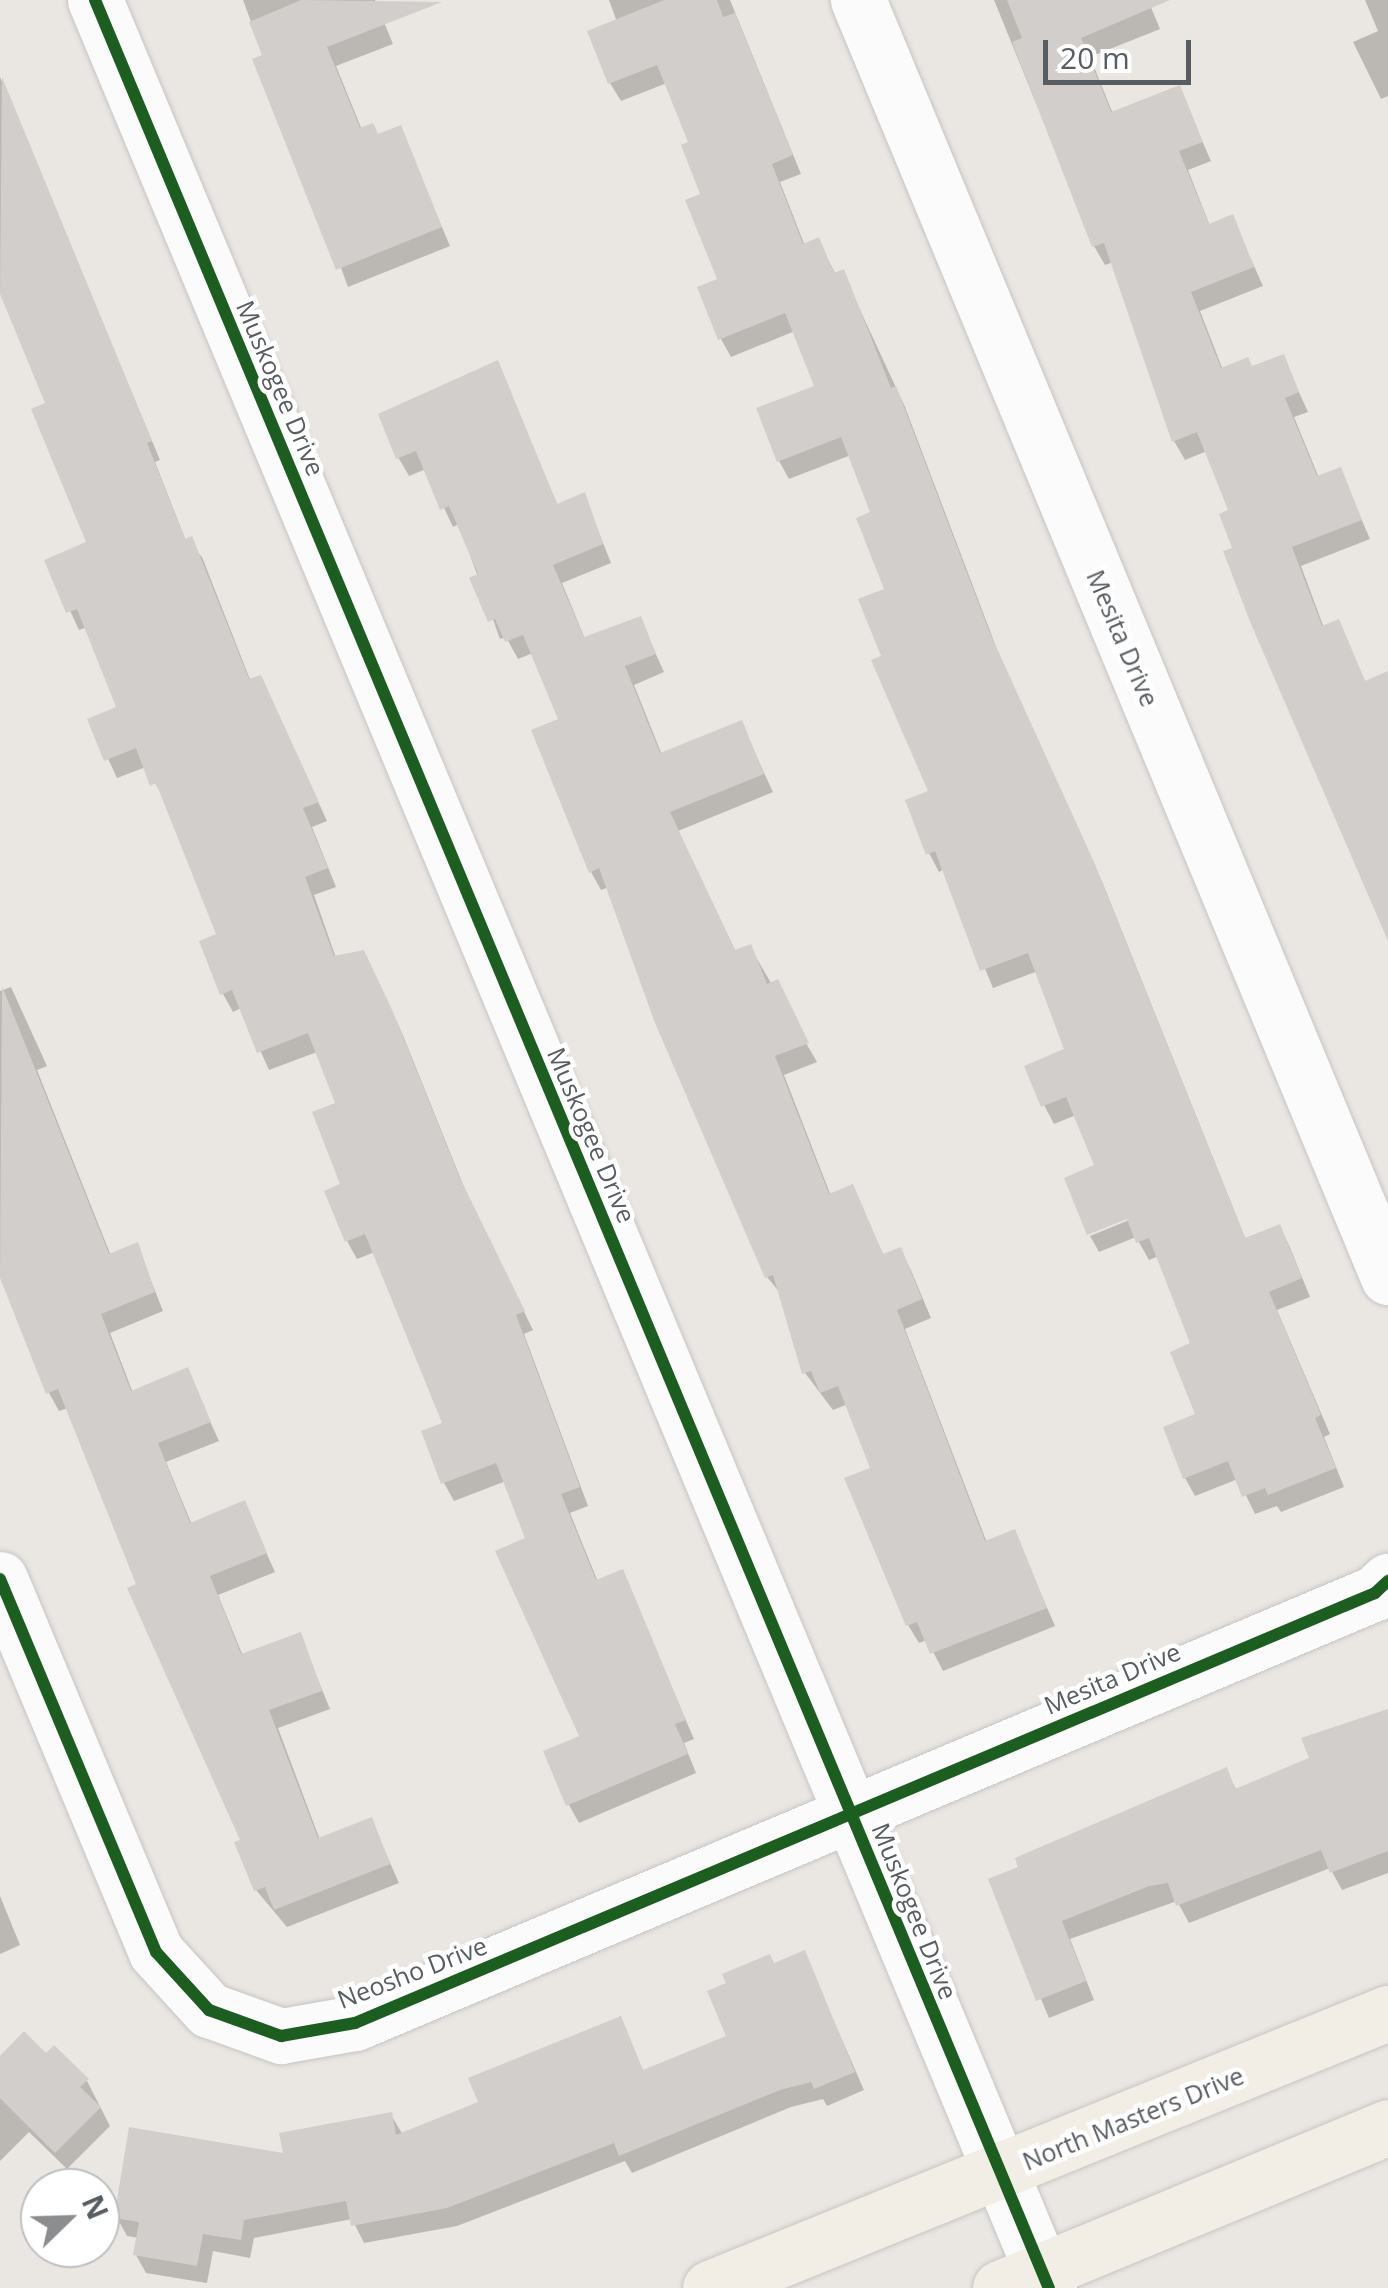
<!DOCTYPE html>
<style>
body{margin:0}
#map{position:relative;width:1388px;height:2288px;overflow:hidden;background:#eae6e2;font-family:"Open Sans",sans-serif}
div>[style]{position:absolute}
[style*='--x']{left:calc(var(--x)*1px);top:calc(var(--y)*1px);width:calc(var(--w)*1px);rotate:calc(var(--a)*1deg)}
.shadow>*{inset:0;background:#0003}
.building>*{inset:0;background:#d1cecc}
.roads{filter:drop-shadow(0 0 2px #c6c5c5) drop-shadow(0 0 2px #c6c5c5)}
.minor>*{height:55px;margin:-27.5px;padding:0 27.5px;transform-origin:27.5px;border-radius:27.5px;background:#fcfbfb}
.major>*{height:55px;margin:-27.5px;padding:0 27.5px;transform-origin:27.5px;border-radius:27.5px;background:#f2ede5}
.cycleway>*{height:12px;margin:-6px;padding:0 6px;transform-origin:6px;border-radius:6px;background:#1b5e20}
span{translate:-50% -50%;white-space:nowrap;text-align:center;line-height:1.15;-webkit-text-stroke:9px #fff;paint-order:stroke}
.street-label{font-size:25px;color:#585d61}
.north{position:absolute;left:20px;top:2168px;width:100px;height:100px;box-sizing:border-box;background:#fff;border:2px solid #bcbec0;border-radius:50%;rotate:67deg;font-size:28px;font-weight:700;line-height:40px;text-align:center;color:#585d61}
.north::after{content:'';display:block;margin:auto;width:35px;height:45px;background:#8b8d8e;clip-path:polygon(50% 0,100% 100%,50% 72%,0 100%)}
.scale{position:absolute;left:1043px;top:40px;width:148px;height:45px;box-sizing:border-box;border:5px solid #585d61;border-top:0;padding-left:12px;font-size:30px;line-height:35px;white-space:nowrap;color:#585d61;-webkit-text-stroke:8px #fff;paint-order:stroke}
</style>
<div id="map">
<div class="shadow">
<i style="clip-path:polygon(243px 0,375px 0,393px 44px,336px 66px,362px 130px,378px 137px,400px 128px,450px 246px,348px 287px)"></i>
<i style="clip-path:polygon(609px 0,730px 0,801px 174px,780px 182px,805px 246px,818px 240px,836px 275px,843px 273px,905px 407px,998px 652px,1103px 884px,1246px 1240px,1279px 1227px,1289px 1245px,1310px 1297px,1277px 1310px,1330px 1434px,1324px 1437px,1344px 1487px,1281px 1512px,1277px 1506px,1255px 1514px,1238px 1479px,1195px 1496px,1185px 1478px,1199px 1416px,1194px 1345px,1159px 1256px,1149px 1260px,1136px 1237px,1099px 1252px,1090px 1236px,1139px 1216px,1098px 1166px,1076px 1115px,1054px 1124px,1044px 1105px,1068px 1050px,1038px 971px,993px 988px,944px 869px,939px 872px,929px 853px,931px 793px,884px 657px,887px 590px,874px 514px,851px 455px,789px 479px,779px 461px,760px 410px,818px 388px,795px 331px,731px 357px,721px 339px,720px 280px,691px 143px,667px 83px,621px 101px,610px 83px,617px 22px)"></i>
<i style="clip-path:polygon(994px 0,1148px 0,1160px 29px,1090px 57px,1113px 114px,1179px 88px,1211px 161px,1188px 170px,1210px 226px,1232px 217px,1263px 286px,1200px 311px,1223px 370px,1252px 369px,1283px 357px,1308px 412px,1294px 417px,1319px 478px,1340px 470px,1370px 539px,1301px 566px,1324px 628px,1338px 622px,1366px 683px,1388px 678px,1388px 938px,1235px 550px,1231px 512px,1207px 451px,1185px 460px,1174px 441px,1113px 262px,1105px 265px,1094px 246px)"></i>
<i style="clip-path:polygon(1365px 0,1388px 0,1388px 96px,1381px 99px,1353px 42px,1378px 31px)"></i>
<i style="clip-path:polygon(0 77px,160px 460px,155px 462px,186px 541px,202px 557px,251px 682px,270px 697px,327px 821px,312px 827px,336px 887px,314px 895px,336px 958px,373px 971px,402px 1033px,468px 1197px,533px 1330px,524px 1334px,588px 1506px,570px 1513px,598px 1582px,622px 1573px,694px 1739px,684px 1743px,696px 1773px,579px 1823px,569px 1805px,582px 1737px,528px 1540px,506px 1481px,454px 1501px,444px 1483px,424px 1433px,446px 1424px,375px 1252px,357px 1259px,347px 1241px,338px 1104px,317px 1052px,269px 1070px,241px 1008px,233px 1012px,223px 994px,219px 936px,166px 802px,146px 767px,117px 778px,90px 720px,119px 709px,87px 627px,79px 630px,47px 561px,90px 544px,48px 404px,0 291px)"></i>
<i style="clip-path:polygon(497px 363px,558px 506px,584px 495px,611px 563px,562px 583px,585px 639px,640px 619px,664px 672px,634px 685px,662px 755px,741px 723px,773px 792px,678px 831px,736px 952px,750px 947px,817px 1062px,784px 1075px,831px 1196px,852px 1187px,884px 1256px,900px 1250px,910px 1268px,931px 1318px,905px 1329px,987px 1543px,1014px 1532px,1055px 1626px,943px 1671px,927px 1640px,919px 1643px,908px 1625px,847px 1479px,873px 1470px,848px 1404px,833px 1410px,805px 1373px,781px 1294px,767px 1277px,609px 887px,601px 890px,591px 872px,561px 720px,533px 653px,518px 659px,506px 637px,500px 639px,459px 524px,453px 527px,426px 469px,409px 476px,398px 457px)"></i>
<i style="clip-path:polygon(11px 987px,47px 1066px,37px 1070px,111px 1256px,137px 1245px,163px 1311px,110px 1333px,133px 1393px,187px 1371px,219px 1441px,166px 1462px,192px 1525px,244px 1503px,275px 1572px,218px 1595px,243px 1656px,300px 1636px,330px 1709px,278px 1728px,320px 1840px,371px 1820px,399px 1883px,287px 1927px,256px 1890px,237px 1843px,244px 1841px,68px 1408px,59px 1411px,49px 1393px,0 1272px,0 991px)"></i>
<i style="clip-path:polygon(1388px 1709px,1388px 1873px,1342px 1890px,1330px 1868px,1189px 1923px,1177px 1901px,1070px 1939px,1094px 2000px,1049px 2018px,991px 1880px,1226px 1771px,1237px 1791px,1312px 1760px)"></i>
<i style="clip-path:polygon(0 1896px,20px 1945px,0 1954px)"></i>
<i style="clip-path:polygon(804px 1953px,864px 2090px,827px 2106px,823px 2099px,791px 2107px,632px 2173px,625px 2161px,457px 2226px,364px 2243px,352px 2219px,254px 2238px,250px 2258px,213px 2251px,207px 2283px,146px 2273px,136px 2255px,139px 2238px,127px 2236px,117px 2218px,391px 2115px,403px 2135px,481px 2104px,619px 2020px,644px 2072px,729px 2038px,774px 1966px)"></i>
<i style="clip-path:polygon(46px 2056px,87px 2081px,110px 2126px,67px 2169px,29px 2132px,0 2161px,0 2059px)"></i>
</div>
<div class="building">
<i style="clip-path:polygon(301px 0,442px 2px,327px 47px,360px 128px,373px 123px,378px 134px,401px 125px,442px 227px,336px 270px,252px 59px,262px 55px,249px 22px)"></i>
<i style="clip-path:polygon(664px 0,717px 0,723px 17px,735px 13px,793px 155px,772px 164px,803px 244px,819px 237px,834px 273px,844px 269px,891px 388px,896px 386px,989px 631px,1094px 862px,1245px 1238px,1280px 1224px,1302px 1278px,1269px 1292px,1321px 1415px,1315px 1418px,1336px 1468px,1268px 1495px,1265px 1488px,1242px 1497px,1228px 1461px,1183px 1479px,1163px 1427px,1195px 1414px,1170px 1352px,1190px 1343px,1149px 1238px,1136px 1243px,1127px 1219px,1087px 1235px,1064px 1178px,1094px 1165px,1066px 1097px,1041px 1107px,1024px 1066px,1064px 1049px,1028px 953px,980px 971px,935px 851px,926px 855px,905px 800px,928px 791px,871px 660px,881px 656px,858px 599px,884px 589px,856px 518px,870px 512px,841px 437px,777px 462px,756px 408px,814px 386px,785px 313px,718px 340px,697px 287px,717px 279px,685px 200px,700px 194px,681px 145px,688px 142px,657px 65px,608px 84px,587px 31px)"></i>
<i style="clip-path:polygon(1007px 0,1170px 0,1081px 38px,1111px 112px,1180px 85px,1203px 142px,1179px 151px,1209px 224px,1233px 214px,1254px 267px,1191px 292px,1221px 368px,1248px 357px,1252px 366px,1284px 354px,1299px 392px,1285px 398px,1317px 476px,1341px 467px,1362px 520px,1292px 547px,1322px 626px,1339px 619px,1365px 681px,1388px 671px,1388px 941px,1251px 624px,1223px 551px,1232px 548px,1219px 514px,1228px 510px,1197px 432px,1172px 442px,1104px 243px,1092px 247px,1012px 42px,1022px 38px)"></i>
<i style="clip-path:polygon(2px 77px,152px 441px,147px 443px,185px 539px,192px 536px,249px 679px,261px 675px,319px 802px,303px 808px,328px 868px,305px 877px,334px 956px,364px 950px,393px 1012px,459px 1176px,525px 1311px,516px 1315px,580px 1487px,561px 1494px,596px 1580px,623px 1569px,686px 1720px,675px 1724px,688px 1754px,566px 1806px,543px 1751px,579px 1736px,495px 1551px,525px 1538px,496px 1463px,441px 1484px,421px 1431px,442px 1423px,365px 1234px,345px 1242px,324px 1191px,340px 1184px,312px 1112px,335px 1103px,308px 1033px,257px 1053px,232px 990px,220px 995px,199px 941px,216px 934px,156px 783px,150px 786px,136px 748px,104px 761px,87px 719px,116px 707px,77px 609px,66px 613px,44px 560px,86px 542px,31px 409px,45px 403px,0 294px)"></i>
<i style="clip-path:polygon(498px 360px,557px 504px,585px 492px,603px 544px,553px 565px,584px 637px,641px 616px,656px 654px,625px 666px,660px 753px,742px 720px,764px 774px,670px 812px,735px 950px,751px 944px,767px 984px,778px 979px,809px 1043px,775px 1056px,829px 1194px,853px 1184px,883px 1254px,901px 1247px,922px 1299px,897px 1310px,985px 1541px,1015px 1529px,1047px 1608px,930px 1654px,917px 1622px,906px 1626px,844px 1478px,870px 1468px,838px 1386px,820px 1393px,811px 1371px,802px 1374px,773px 1275px,765px 1278px,655px 1023px,599px 868px,589px 873px,531px 730px,558px 719px,523px 635px,505px 642px,495px 619px,488px 622px,469px 578px,478px 574px,449px 506px,440px 510px,416px 451px,396px 459px,378px 414px)"></i>
<i style="clip-path:polygon(2px 986px,109px 1254px,138px 1242px,155px 1292px,101px 1314px,131px 1391px,188px 1367px,211px 1422px,158px 1443px,190px 1523px,245px 1500px,267px 1553px,210px 1576px,241px 1654px,301px 1632px,322px 1691px,269px 1710px,318px 1838px,372px 1817px,390px 1864px,274px 1910px,265px 1887px,254px 1891px,234px 1842px,240px 1840px,127px 1588px,136px 1584px,58px 1389px,46px 1394px,0 1278px)"></i>
<i style="clip-path:polygon(1388px 1709px,1388px 1851px,1330px 1873px,1321px 1850px,1176px 1906px,1168px 1883px,1149px 1886px,1062px 1921px,1086px 1981px,1036px 2001px,988px 1879px,1018px 1867px,1015px 1858px,1227px 1767px,1235px 1789px,1309px 1758px,1301px 1738px)"></i>
<i style="clip-path:polygon(805px 1950px,855px 2072px,814px 2089px,811px 2082px,780px 2090px,619px 2156px,614px 2143px,447px 2208px,351px 2226px,346px 2201px,244px 2220px,241px 2240px,203px 2234px,197px 2266px,133px 2255px,139px 2222px,114px 2218px,129px 2127px,283px 2153px,279px 2133px,392px 2112px,396px 2135px,478px 2102px,468px 2078px,621px 2016px,643px 2070px,726px 2036px,707px 1991px,726px 1983px,722px 1974px,770px 1954px,774px 1963px)"></i>
<i style="clip-path:polygon(24px 2031px,46px 2053px,54px 2045px,89px 2079px,80px 2087px,101px 2107px,55px 2153px,0 2098px,0 2056px)"></i>
</div>
<div class="roads">
<div class="minor">
<i style="--x:95;--y:0;--w:2479;--a:67.37"></i>
<i style="--x:858;--y:0;--w:1383;--a:67.46"></i>
<i style="--x:0;--y:1579;--w:404;--a:67.3"></i>
<i style="--x:156;--y:1952;--w:79;--a:47.6"></i>
<i style="--x:209;--y:2010;--w:77;--a:19.9"></i>
<i style="--x:281;--y:2036;--w:75;--a:-10"></i>
<i style="--x:355;--y:2023;--w:1107;--a:-22.86"></i>
<i style="--x:1375;--y:1593;--w:18;--a:-43"></i>
</div>
<div class="major">
<i style="--x:710;--y:2288;--w:732;--a:-22.08"></i>
<i style="--x:1000;--y:2288;--w:420;--a:-22.5"></i>
</div>
</div>
<div class="cycleway">
<i style="--x:95;--y:0;--w:2479;--a:67.37"></i>
<i style="--x:0;--y:1579;--w:404;--a:67.3"></i>
<i style="--x:156;--y:1952;--w:79;--a:47.6"></i>
<i style="--x:209;--y:2010;--w:77;--a:19.9"></i>
<i style="--x:281;--y:2036;--w:75;--a:-10"></i>
<i style="--x:355;--y:2023;--w:1107;--a:-22.86"></i>
<i style="--x:1375;--y:1593;--w:18;--a:-43"></i>
</div>
<div class="street-label">
<span style="left:281px;top:388px;rotate:67deg">Muskogee Drive</span>
<span style="left:1123px;top:638px;rotate:67deg">Mesita Drive</span>
<span style="left:592px;top:1135px;rotate:67deg">Muskogee Drive</span>
<span style="left:1112px;top:1678px;rotate:-23deg">Mesita Drive</span>
<span style="left:915px;top:1911px;rotate:68deg">Muskogee Drive</span>
<span style="left:412px;top:1972px;rotate:-21deg">Neosho Drive</span>
<span style="left:1133px;top:2118px;rotate:-22deg">North Masters Drive</span>
</div>
<div class="north">N</div>
<div class="scale">20 m</div>
</div>
